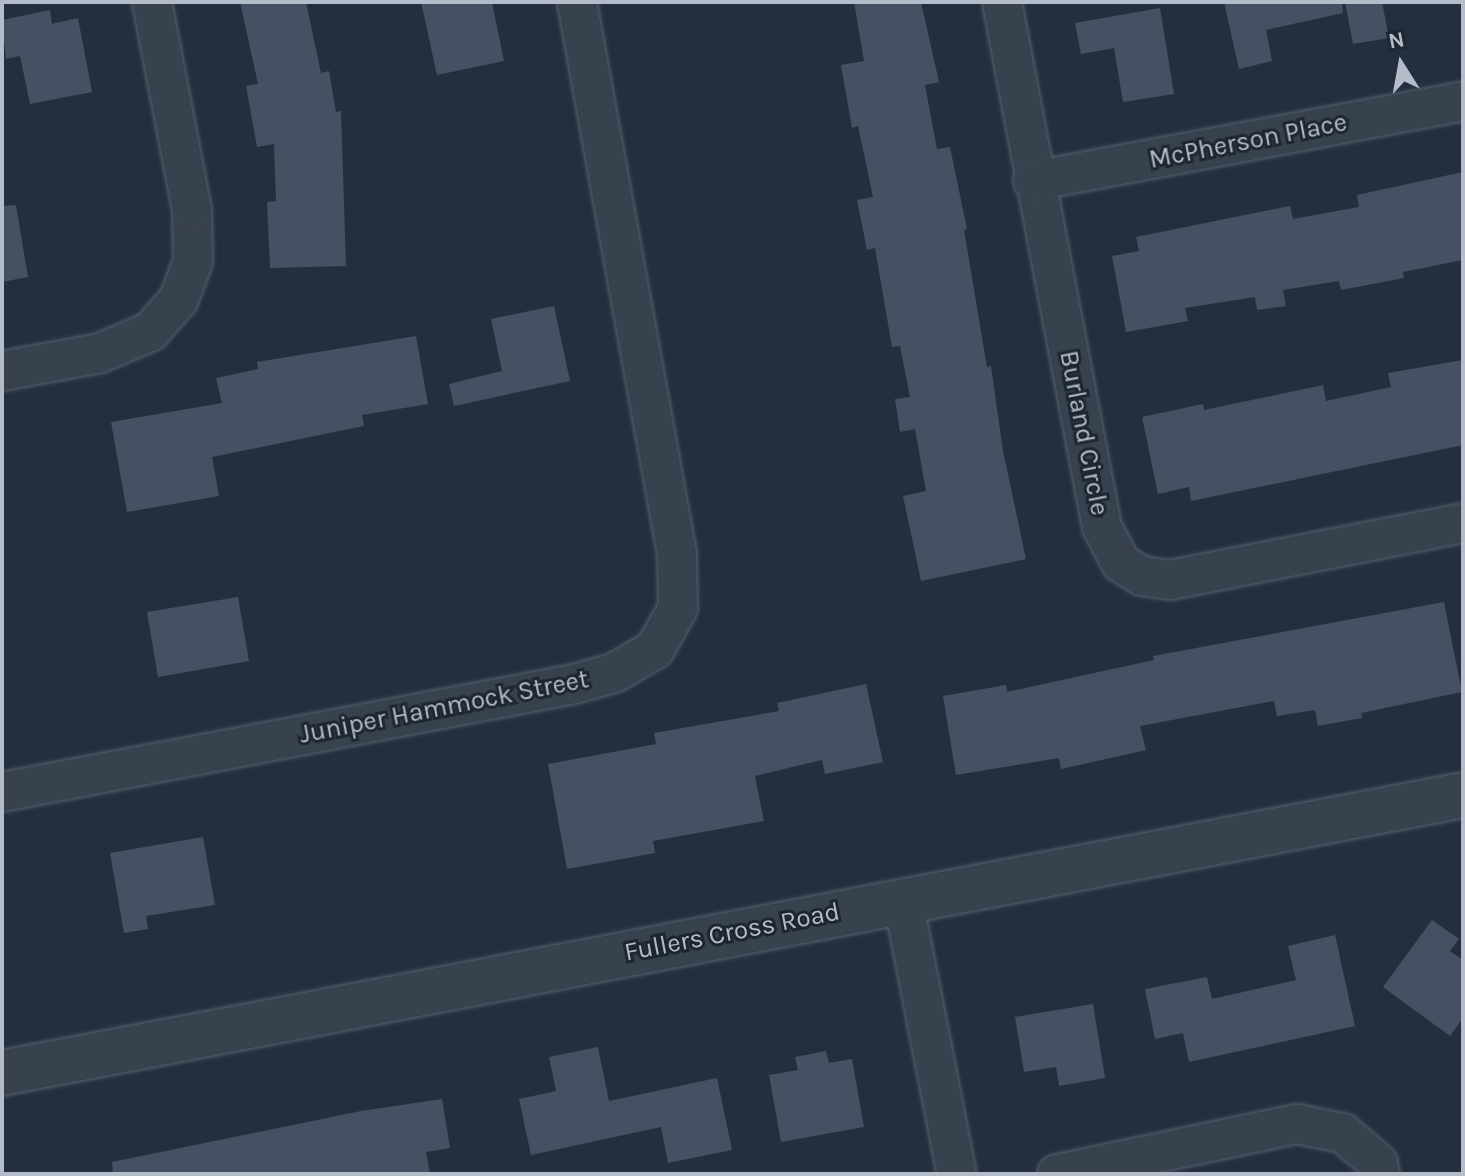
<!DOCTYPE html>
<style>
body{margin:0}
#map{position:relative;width:1465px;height:1176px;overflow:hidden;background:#242f3e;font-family:Karla,sans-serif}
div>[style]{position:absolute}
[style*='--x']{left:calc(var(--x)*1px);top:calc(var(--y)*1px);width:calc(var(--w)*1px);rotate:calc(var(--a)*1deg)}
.building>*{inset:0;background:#455162}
.roads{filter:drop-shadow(0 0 2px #565f6c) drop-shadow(0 0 2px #565f6c)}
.minor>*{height:38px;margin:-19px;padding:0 19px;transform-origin:19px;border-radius:19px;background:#38414e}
.tertiary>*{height:44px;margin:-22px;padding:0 22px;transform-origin:22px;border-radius:22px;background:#38414e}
span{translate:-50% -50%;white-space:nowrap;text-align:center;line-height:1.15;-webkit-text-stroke:6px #1d2633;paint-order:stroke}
.street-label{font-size:26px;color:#b4bcc9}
.frame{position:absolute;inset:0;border:4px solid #b4bcc9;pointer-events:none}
.north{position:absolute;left:1361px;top:24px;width:80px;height:80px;-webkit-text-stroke:6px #1d2633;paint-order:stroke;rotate:349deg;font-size:22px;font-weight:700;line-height:32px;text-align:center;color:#b4bcc9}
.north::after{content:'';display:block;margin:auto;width:28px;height:36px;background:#b4bcc9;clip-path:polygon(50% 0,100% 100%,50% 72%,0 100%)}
</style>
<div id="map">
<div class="building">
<i style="clip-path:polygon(240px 2px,306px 2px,321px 73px,329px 71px,336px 112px,341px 111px,346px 266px,270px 268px,267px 202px,276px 201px,274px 144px,257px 147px,246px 86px,258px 84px)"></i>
<i style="clip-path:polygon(421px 2px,492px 2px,504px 61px,437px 75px)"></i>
<i style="clip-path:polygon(854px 2px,921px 2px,939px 82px,925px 85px,937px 149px,950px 147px,967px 229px,964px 230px,987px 367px,991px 366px,1003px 451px,1026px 559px,921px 581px,903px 496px,926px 491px,915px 429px,900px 432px,895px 399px,910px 397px,900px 346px,892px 347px,875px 248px,867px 250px,857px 200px,873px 197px,858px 126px,852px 128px,841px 65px,864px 61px)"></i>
<i style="clip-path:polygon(1224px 2px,1342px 2px,1343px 13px,1266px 30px,1272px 61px,1239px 69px)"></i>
<i style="clip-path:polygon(1345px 2px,1382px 2px,1389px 38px,1353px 44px)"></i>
<i style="clip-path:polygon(1160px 8px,1174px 94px,1123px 102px,1114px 48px,1081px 54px,1075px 23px)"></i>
<i style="clip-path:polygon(50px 10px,52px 24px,78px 18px,92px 92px,30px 104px,20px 56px,6px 59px,2px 20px)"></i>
<i style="clip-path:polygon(1463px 172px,1463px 260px,1403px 272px,1404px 278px,1341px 290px,1339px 281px,1283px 290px,1286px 306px,1257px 310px,1255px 297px,1185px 308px,1188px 321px,1126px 332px,1112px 256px,1139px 251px,1136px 237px,1290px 206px,1293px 219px,1359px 207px,1357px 195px)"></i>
<i style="clip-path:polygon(16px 205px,28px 277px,2px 282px,2px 206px)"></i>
<i style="clip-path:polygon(554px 306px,570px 381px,454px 406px,449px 384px,502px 371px,491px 319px)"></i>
<i style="clip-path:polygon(416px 336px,428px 404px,362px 415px,364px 426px,212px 457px,219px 496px,127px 512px,111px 422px,222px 403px,216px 378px,258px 369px,257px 362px)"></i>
<i style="clip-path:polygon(1463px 360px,1463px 445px,1191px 501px,1189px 487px,1158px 494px,1142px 417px,1203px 404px,1204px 410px,1323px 385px,1326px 401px,1391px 387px,1388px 373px)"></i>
<i style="clip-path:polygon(238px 597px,249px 661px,158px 677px,147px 612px)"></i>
<i style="clip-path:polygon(1444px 602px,1462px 692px,1361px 713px,1362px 718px,1318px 726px,1315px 710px,1277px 716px,1274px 701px,1140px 726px,1146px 750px,1061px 769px,1059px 758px,956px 775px,943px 696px,1006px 685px,1007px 692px,1154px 660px,1153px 656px)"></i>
<i style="clip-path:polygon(866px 684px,883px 762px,825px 774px,822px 760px,755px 776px,764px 821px,653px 841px,655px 853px,567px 869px,548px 764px,656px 744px,654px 733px,779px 711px,777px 703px)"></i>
<i style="clip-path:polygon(203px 837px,215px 905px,146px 916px,148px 929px,124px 933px,110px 853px)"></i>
<i style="clip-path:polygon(1432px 920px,1459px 939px,1450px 951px,1463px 960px,1463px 1018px,1450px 1036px,1383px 987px)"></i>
<i style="clip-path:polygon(1335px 935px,1355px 1026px,1189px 1062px,1183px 1033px,1155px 1039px,1145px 989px,1207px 977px,1212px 999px,1296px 980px,1288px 946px)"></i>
<i style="clip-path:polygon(1093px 1004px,1105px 1078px,1059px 1086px,1056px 1067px,1024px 1072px,1015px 1017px)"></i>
<i style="clip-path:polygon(598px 1047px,609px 1101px,717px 1078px,732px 1150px,668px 1163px,661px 1127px,531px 1155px,519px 1099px,556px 1091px,549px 1057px)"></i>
<i style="clip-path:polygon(826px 1051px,829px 1063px,852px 1059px,864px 1127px,781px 1142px,769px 1075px,798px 1070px,795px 1057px)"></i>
<i style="clip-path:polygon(442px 1099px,450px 1148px,426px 1152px,430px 1174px,113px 1174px,112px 1162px,361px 1111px)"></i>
</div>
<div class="roads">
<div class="minor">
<i style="--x:1002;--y:2;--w:534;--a:79.22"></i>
<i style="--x:1102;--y:527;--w:41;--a:62.2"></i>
<i style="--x:1121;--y:563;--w:25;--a:32"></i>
<i style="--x:1142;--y:576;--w:28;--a:8"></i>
<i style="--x:1170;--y:580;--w:298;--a:-11"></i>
<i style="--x:1033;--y:181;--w:437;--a:-10.5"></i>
<i style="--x:2;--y:371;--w:100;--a:-10.4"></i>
<i style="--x:100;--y:353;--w:54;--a:-22.8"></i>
<i style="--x:150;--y:332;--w:44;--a:-48.7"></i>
<i style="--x:179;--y:299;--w:40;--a:-69.8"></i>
<i style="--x:193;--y:261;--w:51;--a:-91.1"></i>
<i style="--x:192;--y:210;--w:212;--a:-100.9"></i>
<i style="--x:2;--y:792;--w:582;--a:-10.69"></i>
<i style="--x:574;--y:684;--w:41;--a:-15.4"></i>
<i style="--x:614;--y:673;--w:48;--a:-30.3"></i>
<i style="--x:655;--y:649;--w:47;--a:-60.7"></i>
<i style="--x:678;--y:608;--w:54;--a:-91.1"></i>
<i style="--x:677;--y:554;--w:561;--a:-100.27"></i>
<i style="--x:903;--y:900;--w:279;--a:78.9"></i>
<i style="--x:1057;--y:1174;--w:245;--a:-11.8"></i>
<i style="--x:1297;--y:1124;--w:47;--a:11.1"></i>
<i style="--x:1343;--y:1133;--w:46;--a:40.6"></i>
<i style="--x:1378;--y:1163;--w:11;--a:80"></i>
</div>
<div class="tertiary">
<i style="--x:2;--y:1073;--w:1487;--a:-10.77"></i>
</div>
</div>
<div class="street-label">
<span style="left:1248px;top:141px;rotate:-11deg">McPherson Place</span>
<span style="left:1084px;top:433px;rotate:79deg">Burland Circle</span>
<span style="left:444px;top:707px;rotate:-11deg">Juniper Hammock Street</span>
<span style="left:732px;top:932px;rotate:-11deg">Fullers Cross Road</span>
</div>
<div class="frame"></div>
<div class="north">N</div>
</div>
